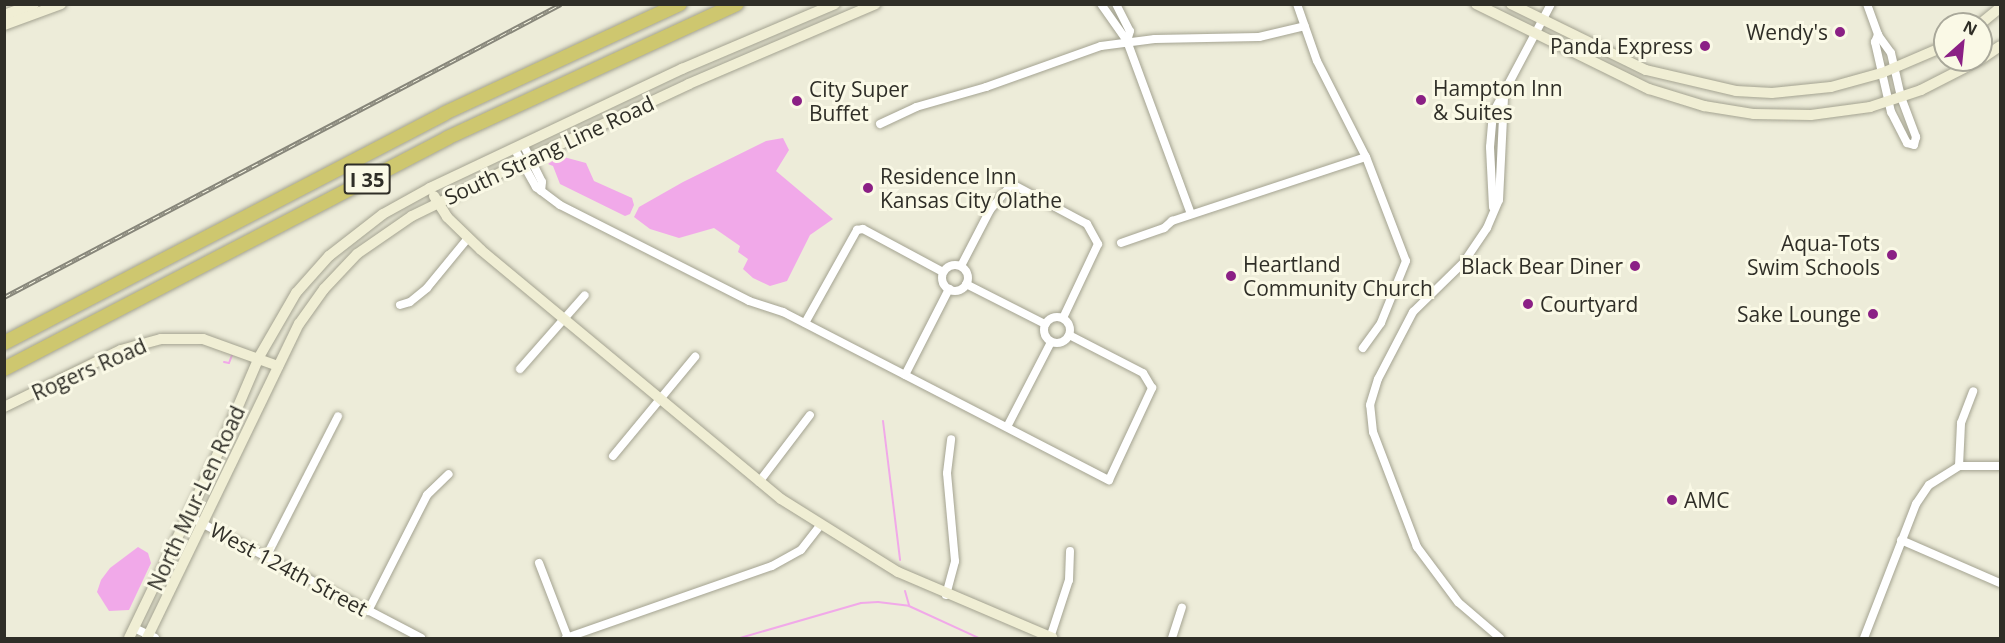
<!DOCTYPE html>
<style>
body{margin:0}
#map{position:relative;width:2005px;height:643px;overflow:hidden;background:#edecd9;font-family:"Open Sans",sans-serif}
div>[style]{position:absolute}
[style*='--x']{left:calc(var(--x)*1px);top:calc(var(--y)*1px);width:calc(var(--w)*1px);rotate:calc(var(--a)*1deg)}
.water>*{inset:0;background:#f1a9e9}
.stream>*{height:2px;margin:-1px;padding:0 1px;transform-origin:1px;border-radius:1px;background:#f1a9e9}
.roads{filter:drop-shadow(0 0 2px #a4a391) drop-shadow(0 0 2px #a4a391)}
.street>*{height:8px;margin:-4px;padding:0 4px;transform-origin:4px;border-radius:4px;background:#fff}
.street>.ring{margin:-4px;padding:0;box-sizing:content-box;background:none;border:8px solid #fff;border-radius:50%}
.secondary>*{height:10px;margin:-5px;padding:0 5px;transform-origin:5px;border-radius:5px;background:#f0eed4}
.highway>*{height:14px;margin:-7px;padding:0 7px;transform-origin:7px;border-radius:7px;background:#cec76f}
.rail>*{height:4.5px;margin-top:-2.25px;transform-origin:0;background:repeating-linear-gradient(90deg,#faf9e6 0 7px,#87867a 0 14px);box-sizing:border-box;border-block:2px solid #87867a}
.dots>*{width:16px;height:16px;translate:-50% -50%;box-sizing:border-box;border:3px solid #faf9e6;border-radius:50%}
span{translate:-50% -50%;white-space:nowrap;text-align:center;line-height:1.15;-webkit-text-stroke:6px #faf9e6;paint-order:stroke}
.shield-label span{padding:2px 4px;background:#faf9e6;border:2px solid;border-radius:4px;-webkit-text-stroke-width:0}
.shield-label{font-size:20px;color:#2f2e27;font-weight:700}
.poi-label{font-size:21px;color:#2f2e27}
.right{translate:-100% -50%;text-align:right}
.left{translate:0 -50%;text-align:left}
.street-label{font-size:21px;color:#2f2e27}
.frame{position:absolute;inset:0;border:6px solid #2f2e27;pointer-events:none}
.north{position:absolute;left:1933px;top:12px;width:60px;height:60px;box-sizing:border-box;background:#faf9e6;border:2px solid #a9a89a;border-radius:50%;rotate:27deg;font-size:16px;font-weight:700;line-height:24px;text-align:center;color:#2f2e27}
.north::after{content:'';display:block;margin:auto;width:21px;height:27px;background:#8b2085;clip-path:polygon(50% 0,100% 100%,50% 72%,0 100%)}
</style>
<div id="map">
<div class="water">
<i style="clip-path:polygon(783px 138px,789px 150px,776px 171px,833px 219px,810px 235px,787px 281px,770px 286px,753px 278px,743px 269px,748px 259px,738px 252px,740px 246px,714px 228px,679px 238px,650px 229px,634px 217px,639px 207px,683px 182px,766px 141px)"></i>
<i style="clip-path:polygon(560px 156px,586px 163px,594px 181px,632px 198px,634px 205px,630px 214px,625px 216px,560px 184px,553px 166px,548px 164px)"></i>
<i style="clip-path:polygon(138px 547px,148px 553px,151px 563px,129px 610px,109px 611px,97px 592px,101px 580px,110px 568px)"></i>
</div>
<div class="stream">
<i style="--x:224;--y:362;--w:5;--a:11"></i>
<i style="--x:229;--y:363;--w:9;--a:-69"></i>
<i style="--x:883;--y:421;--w:140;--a:83"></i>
<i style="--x:905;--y:591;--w:15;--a:74"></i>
<i style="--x:740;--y:638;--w:126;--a:-16.1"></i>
<i style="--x:861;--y:603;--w:17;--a:-3"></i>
<i style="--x:878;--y:602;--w:31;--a:7"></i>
<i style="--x:909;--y:606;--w:77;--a:24.6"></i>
</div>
<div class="roads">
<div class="street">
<i style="--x:1101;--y:4;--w:45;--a:54.9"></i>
<i style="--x:1127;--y:41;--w:184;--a:69.7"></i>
<i style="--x:1116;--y:4;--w:30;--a:63"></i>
<i style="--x:1130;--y:31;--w:10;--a:107"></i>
<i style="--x:1297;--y:4;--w:60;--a:70.7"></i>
<i style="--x:1317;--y:61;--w:108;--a:63"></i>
<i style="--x:1366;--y:157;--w:111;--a:69"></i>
<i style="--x:1406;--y:261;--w:67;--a:112"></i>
<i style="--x:1381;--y:323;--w:31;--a:126"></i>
<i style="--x:1867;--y:4;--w:33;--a:70"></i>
<i style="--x:1878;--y:35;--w:22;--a:54"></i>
<i style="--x:1891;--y:53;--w:45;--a:77.2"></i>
<i style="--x:1901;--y:97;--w:43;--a:69.4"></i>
<i style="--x:1916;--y:137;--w:8;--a:104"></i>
<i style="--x:1914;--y:145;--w:7;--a:-164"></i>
<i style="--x:1907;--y:143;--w:35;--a:-117"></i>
<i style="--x:1891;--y:112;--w:72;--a:-102.9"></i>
<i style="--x:1875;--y:42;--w:8;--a:-67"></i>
<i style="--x:880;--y:124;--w:40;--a:-25"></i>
<i style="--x:916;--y:107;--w:73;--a:-15.9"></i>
<i style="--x:986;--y:87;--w:122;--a:-19.6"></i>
<i style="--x:1101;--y:46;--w:54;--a:-7.4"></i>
<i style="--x:1155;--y:39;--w:104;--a:-1.1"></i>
<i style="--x:1259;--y:37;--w:47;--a:-13.4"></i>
<i style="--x:523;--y:144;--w:42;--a:63.4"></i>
<i style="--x:542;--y:182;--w:9;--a:96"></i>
<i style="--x:514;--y:148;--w:45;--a:60.6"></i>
<i style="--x:536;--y:187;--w:30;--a:37"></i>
<i style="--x:560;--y:205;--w:212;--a:26.9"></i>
<i style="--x:749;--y:301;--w:36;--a:18"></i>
<i style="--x:783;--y:312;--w:367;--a:27.3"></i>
<i style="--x:1109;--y:480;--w:102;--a:-64.9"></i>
<i style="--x:1152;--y:388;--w:17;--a:-121"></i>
<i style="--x:1143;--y:373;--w:83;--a:-152.8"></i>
<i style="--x:1493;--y:207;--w:60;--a:-92.9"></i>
<i style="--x:1490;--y:147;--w:34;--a:-85"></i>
<i style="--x:1493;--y:113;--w:123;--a:-62"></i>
<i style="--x:1121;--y:243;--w:46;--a:-19.2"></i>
<i style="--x:1164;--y:228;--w:11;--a:-41"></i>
<i style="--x:1172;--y:221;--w:204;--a:-18.3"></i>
<i class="ring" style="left:942px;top:265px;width:18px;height:18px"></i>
<i style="--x:961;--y:266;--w:63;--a:-62.6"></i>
<i style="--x:990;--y:210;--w:34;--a:-50"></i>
<i style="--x:1012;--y:184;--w:85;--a:28.1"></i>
<i style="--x:1087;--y:224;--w:23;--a:61"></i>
<i style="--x:1098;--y:244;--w:82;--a:115.3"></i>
<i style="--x:966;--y:284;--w:89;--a:26.9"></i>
<i style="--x:400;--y:305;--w:10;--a:-17"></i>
<i style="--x:410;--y:302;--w:22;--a:-39"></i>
<i style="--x:427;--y:288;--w:65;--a:-50.6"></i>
<i class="ring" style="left:1044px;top:317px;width:18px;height:18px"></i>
<i style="--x:805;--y:323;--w:107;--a:-60.8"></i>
<i style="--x:857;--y:230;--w:6;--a:-9"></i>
<i style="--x:863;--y:229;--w:91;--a:28.3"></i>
<i style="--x:520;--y:369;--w:98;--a:-48.7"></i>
<i style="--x:905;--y:375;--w:97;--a:-62.9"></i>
<i style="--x:1007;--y:427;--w:96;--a:-62.6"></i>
<i style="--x:613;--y:456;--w:129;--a:-50.4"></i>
<i style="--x:1959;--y:466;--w:41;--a:0"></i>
<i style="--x:759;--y:482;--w:84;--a:-52.7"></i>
<i style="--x:188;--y:516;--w:263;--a:27.6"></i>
<i style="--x:1901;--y:540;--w:108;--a:23.5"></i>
<i style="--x:266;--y:557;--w:158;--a:-62.9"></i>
<i style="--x:539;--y:563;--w:80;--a:68.9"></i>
<i style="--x:946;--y:595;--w:35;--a:-75"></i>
<i style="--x:955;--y:561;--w:88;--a:-95.2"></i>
<i style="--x:947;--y:473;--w:34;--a:-83"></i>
<i style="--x:368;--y:611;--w:130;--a:-63"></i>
<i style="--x:427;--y:495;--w:30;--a:-44"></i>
<i style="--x:134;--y:628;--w:23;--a:25"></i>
<i style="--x:566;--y:638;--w:218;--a:-19.3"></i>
<i style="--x:772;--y:566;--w:33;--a:-29"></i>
<i style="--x:801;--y:550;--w:31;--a:-52"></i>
<i style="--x:1050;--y:638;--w:61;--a:-71.9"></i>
<i style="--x:1069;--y:580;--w:29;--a:-88"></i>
<i style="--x:1172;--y:638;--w:32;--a:-72"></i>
<i style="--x:1500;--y:638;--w:55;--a:-139.4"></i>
<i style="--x:1458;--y:602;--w:69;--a:-126.7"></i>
<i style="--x:1417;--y:547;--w:123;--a:-110.9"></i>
<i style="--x:1373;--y:432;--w:27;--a:-96"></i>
<i style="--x:1370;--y:405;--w:27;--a:-73"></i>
<i style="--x:1378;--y:379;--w:76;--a:-62.4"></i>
<i style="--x:1413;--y:312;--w:71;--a:-44.4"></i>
<i style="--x:1464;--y:262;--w:41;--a:-55.9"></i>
<i style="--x:1487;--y:228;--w:30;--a:-67"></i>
<i style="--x:1499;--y:200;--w:103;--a:-87.2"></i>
<i style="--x:1864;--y:638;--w:144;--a:-68.8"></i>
<i style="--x:1916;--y:504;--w:23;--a:-56"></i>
<i style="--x:1929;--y:485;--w:36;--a:-32"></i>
<i style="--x:1959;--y:466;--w:43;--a:-87.3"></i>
<i style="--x:1961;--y:423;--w:34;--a:-69"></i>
</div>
<div class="secondary">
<i style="--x:1476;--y:4;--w:193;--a:26.2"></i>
<i style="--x:1649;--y:89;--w:58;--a:17.2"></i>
<i style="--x:1704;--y:106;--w:51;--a:9.1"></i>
<i style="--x:1754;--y:114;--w:57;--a:1"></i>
<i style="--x:1811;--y:115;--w:60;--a:-7.7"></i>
<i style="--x:1870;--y:107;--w:54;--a:-18.4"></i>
<i style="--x:1921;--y:90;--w:66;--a:-27"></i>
<i style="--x:1511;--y:4;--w:150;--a:26.1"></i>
<i style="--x:1646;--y:70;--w:92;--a:13.1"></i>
<i style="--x:1736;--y:91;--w:36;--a:3"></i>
<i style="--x:1772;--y:93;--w:59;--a:-5.8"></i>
<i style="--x:1831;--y:87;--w:53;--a:-15.4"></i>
<i style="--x:1882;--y:73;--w:69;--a:-23.2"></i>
<i style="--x:4;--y:15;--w:32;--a:-20"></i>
<i style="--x:1980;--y:24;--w:26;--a:-39"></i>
<i style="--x:4;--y:25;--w:61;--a:-20.2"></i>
<i style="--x:1981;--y:59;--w:23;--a:-34"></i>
<i style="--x:434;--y:196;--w:25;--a:58"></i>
<i style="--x:447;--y:217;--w:47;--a:44.1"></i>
<i style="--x:481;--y:250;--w:390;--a:39.7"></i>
<i style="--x:781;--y:499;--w:138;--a:32"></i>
<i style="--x:898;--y:572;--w:168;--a:23.1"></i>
<i style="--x:4;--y:407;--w:130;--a:-26"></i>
<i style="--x:121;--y:350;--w:41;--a:-15.4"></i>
<i style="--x:161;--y:339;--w:42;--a:0"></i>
<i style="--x:203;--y:339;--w:80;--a:19.8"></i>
<i style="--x:129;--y:638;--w:208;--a:-64.3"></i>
<i style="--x:219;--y:451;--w:102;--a:-66.9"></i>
<i style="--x:259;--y:357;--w:74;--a:-60"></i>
<i style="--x:296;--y:293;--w:50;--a:-48.3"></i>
<i style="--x:329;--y:256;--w:68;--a:-37.9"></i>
<i style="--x:383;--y:214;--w:54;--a:-29"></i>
<i style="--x:430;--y:188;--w:279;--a:-25.3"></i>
<i style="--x:682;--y:69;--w:166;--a:-23"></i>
<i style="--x:147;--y:638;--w:349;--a:-64.2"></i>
<i style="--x:299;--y:324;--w:43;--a:-54.5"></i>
<i style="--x:324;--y:289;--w:48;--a:-46.7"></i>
<i style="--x:357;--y:254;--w:67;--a:-34.6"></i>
<i style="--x:412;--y:216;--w:123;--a:-26.1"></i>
<i style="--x:522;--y:162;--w:184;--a:-25"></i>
<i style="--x:689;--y:84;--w:203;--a:-23.2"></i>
</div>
<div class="highway">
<i style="--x:4;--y:343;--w:497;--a:-27.5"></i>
<i style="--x:445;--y:113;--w:259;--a:-24.9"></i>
<i style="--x:4;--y:369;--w:500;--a:-27.5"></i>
<i style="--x:447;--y:138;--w:319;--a:-24.8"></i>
</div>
</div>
<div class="rail">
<i style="--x:4;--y:297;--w:629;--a:-27.75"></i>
</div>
<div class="dots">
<i style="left:1840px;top:32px;background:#8b2085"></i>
<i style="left:1705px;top:46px;background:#8b2085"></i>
<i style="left:1421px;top:100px;background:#8b2085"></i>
<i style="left:797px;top:101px;background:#8b2085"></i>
<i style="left:868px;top:188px;background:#8b2085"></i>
<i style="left:1892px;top:255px;background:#8b2085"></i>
<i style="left:1635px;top:266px;background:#8b2085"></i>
<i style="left:1231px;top:276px;background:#8b2085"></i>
<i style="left:1528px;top:304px;background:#8b2085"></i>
<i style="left:1873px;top:314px;background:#8b2085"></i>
<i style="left:1672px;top:500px;background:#8b2085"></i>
</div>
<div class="shield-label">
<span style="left:367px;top:179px">I 35</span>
</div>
<div class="poi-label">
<span class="right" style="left:1828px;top:32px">Wendy's</span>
<span class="right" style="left:1693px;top:46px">Panda Express</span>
<span class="left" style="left:1433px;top:100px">Hampton Inn<br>&amp; Suites</span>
<span class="left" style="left:809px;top:101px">City Super<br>Buffet</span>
<span class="left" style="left:880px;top:188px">Residence Inn<br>Kansas City Olathe</span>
<span class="right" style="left:1880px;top:255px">Aqua-Tots<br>Swim Schools</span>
<span class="left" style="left:1243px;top:276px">Heartland<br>Community Church</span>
<span class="right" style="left:1623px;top:266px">Black Bear Diner</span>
<span class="left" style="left:1540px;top:304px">Courtyard</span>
<span class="right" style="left:1861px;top:314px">Sake Lounge</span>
<span class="left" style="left:1684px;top:500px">AMC</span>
</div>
<div class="street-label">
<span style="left:549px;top:150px;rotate:-25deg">South Strang Line Road</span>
<span style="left:89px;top:369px;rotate:-24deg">Rogers Road</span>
<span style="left:196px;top:498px;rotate:-65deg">North Mur-Len Road</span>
<span style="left:289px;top:569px;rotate:28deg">West 124th Street</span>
</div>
<div class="frame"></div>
<div class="north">N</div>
</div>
